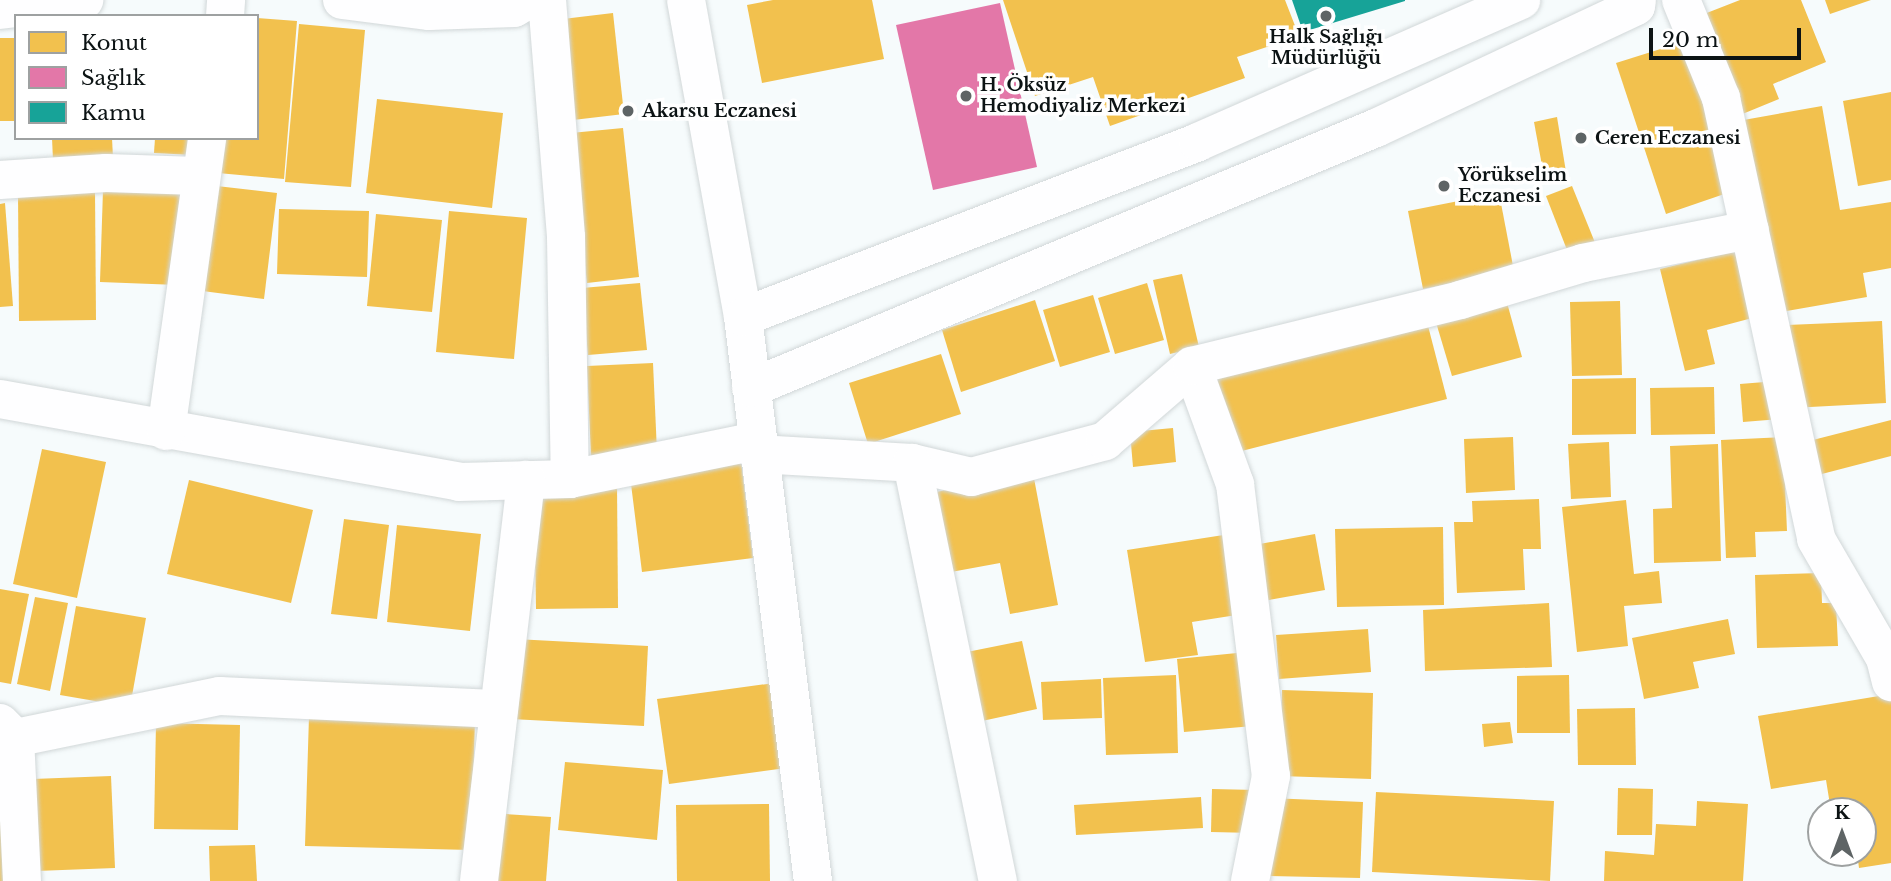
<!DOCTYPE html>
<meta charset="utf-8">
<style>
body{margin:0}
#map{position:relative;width:1891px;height:881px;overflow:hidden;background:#f6fbfc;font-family:"Libre Baskerville",serif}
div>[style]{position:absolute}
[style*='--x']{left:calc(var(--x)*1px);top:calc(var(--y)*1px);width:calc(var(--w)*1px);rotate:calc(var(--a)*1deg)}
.homes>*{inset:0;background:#f2c14e}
.health>*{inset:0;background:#e377a8}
.public>*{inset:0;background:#17a398}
.roads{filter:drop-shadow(0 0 2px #d1d7d8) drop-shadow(0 0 2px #d1d7d8)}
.minor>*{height:38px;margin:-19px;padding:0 19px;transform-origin:19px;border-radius:19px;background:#fefeff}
.dots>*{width:19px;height:19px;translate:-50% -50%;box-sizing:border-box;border:4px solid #fff;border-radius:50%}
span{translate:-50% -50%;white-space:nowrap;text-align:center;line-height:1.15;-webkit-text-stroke:7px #fff;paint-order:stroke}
.poi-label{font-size:18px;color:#0c1314;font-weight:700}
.left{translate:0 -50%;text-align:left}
.legend{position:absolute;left:14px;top:14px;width:245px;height:126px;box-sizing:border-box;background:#fff;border:2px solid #9ea1a1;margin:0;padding:9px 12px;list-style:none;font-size:21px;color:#0c1314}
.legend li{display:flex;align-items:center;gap:14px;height:35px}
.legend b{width:35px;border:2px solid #9ea1a1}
.north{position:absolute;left:1807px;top:797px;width:70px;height:70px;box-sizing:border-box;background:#fff;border:2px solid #9ea1a1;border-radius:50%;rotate:0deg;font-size:19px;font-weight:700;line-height:28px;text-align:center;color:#0c1314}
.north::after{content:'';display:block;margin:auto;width:24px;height:32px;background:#5e6465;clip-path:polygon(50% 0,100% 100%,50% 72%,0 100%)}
.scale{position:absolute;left:1649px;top:28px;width:152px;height:32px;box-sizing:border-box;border:4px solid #0c1314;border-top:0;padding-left:9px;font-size:21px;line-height:24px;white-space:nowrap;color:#0c1314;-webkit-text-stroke:5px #fff;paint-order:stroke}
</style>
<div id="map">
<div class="homes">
<i style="clip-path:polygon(773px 0,872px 0,884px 59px,762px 83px,747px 5px)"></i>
<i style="clip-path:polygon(1003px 0,1285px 0,1299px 36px,1237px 57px,1245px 78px,1110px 126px,1093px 77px,1035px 96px)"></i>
<i style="clip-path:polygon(1740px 0,1801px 0,1826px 62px,1773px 84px,1779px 99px,1740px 115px,1699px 16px)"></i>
<i style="clip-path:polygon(1825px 0,1871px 0,1830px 14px)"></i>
<i style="clip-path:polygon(613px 13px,624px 114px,573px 120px,563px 19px)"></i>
<i style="clip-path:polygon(257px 18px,297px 21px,284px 179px,218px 173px,221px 138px,257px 138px)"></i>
<i style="clip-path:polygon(299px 24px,365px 30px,351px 187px,285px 182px)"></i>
<i style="clip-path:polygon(0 38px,16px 38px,16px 121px,0 121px)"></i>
<i style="clip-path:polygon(1686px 41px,1736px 190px,1666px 214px,1616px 63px)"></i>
<i style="clip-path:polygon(1891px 92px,1891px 180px,1858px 186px,1843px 101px)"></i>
<i style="clip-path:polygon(377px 99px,503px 113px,492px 208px,366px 193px)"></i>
<i style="clip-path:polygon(1822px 106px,1840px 210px,1891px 202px,1891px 268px,1863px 273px,1867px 297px,1775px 313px,1738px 121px)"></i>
<i style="clip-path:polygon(1557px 117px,1567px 178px,1545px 182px,1534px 122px)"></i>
<i style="clip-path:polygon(623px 128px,639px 277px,587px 283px,571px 133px)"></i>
<i style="clip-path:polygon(52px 138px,112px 138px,113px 158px,53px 160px)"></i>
<i style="clip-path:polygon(155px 138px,194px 138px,193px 155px,154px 153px)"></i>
<i style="clip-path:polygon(208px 185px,277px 193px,264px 299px,195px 290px)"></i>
<i style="clip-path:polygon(1572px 186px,1596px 245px,1569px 255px,1546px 196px)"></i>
<i style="clip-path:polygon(103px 190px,182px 192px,178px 285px,100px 282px)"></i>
<i style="clip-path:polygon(95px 191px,96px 320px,19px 321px,18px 192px)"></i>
<i style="clip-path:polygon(1499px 193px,1514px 271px,1423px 289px,1408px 211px)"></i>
<i style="clip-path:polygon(5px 203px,13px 306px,0 307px,0 204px)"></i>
<i style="clip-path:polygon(279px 209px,369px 211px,367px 277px,277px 274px)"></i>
<i style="clip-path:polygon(449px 211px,527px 218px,514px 359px,436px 352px)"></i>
<i style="clip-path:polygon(376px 214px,442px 220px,432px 312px,367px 306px)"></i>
<i style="clip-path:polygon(1739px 250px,1756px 317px,1707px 330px,1715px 364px,1685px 371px,1660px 269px)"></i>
<i style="clip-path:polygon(1182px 274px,1199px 347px,1170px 354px,1153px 280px)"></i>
<i style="clip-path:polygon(640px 283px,647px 350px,588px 355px,582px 288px)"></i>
<i style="clip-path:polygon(1147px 283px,1164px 340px,1115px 354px,1098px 298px)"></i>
<i style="clip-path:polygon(1093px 295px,1110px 352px,1060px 367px,1043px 310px)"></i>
<i style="clip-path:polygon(1506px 299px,1522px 357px,1452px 376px,1435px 319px)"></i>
<i style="clip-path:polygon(1035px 300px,1055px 361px,961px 392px,942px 330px)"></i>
<i style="clip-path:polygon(1620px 301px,1622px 375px,1572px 376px,1570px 302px)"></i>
<i style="clip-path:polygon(1882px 321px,1886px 403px,1791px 408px,1787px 325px)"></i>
<i style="clip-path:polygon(1427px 322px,1447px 399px,1226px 455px,1206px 377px)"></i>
<i style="clip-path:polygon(941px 354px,961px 414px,868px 444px,849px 383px)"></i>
<i style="clip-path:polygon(653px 363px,657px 452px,591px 456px,587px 366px)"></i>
<i style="clip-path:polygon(1636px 378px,1636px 434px,1572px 435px,1572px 379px)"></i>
<i style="clip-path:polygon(1777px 381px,1781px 419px,1743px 422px,1740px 384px)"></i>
<i style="clip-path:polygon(1714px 387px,1715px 434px,1651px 435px,1650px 388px)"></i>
<i style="clip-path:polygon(1891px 420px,1891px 456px,1818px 475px,1809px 441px)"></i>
<i style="clip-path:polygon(1173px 428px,1176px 462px,1133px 467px,1130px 432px)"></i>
<i style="clip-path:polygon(1513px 437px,1515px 490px,1466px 493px,1464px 439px)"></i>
<i style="clip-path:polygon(1783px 437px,1787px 531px,1755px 532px,1756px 557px,1726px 558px,1721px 440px)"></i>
<i style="clip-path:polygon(1609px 442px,1611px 497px,1571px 499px,1568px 444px)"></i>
<i style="clip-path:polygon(1718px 444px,1721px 561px,1654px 563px,1653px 509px,1672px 508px,1670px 446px)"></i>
<i style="clip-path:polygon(42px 449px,106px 462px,77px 598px,13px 584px)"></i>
<i style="clip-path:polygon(741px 461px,753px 558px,642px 572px,630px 476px)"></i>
<i style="clip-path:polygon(1033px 473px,1058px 605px,1010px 614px,1000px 563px,951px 572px,936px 492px)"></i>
<i style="clip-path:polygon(189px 480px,313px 510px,291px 603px,167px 574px)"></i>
<i style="clip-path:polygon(617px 483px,618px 608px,536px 609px,534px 484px)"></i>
<i style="clip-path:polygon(1539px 499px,1541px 549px,1523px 549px,1525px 590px,1457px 593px,1454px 522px,1473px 522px,1472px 501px)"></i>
<i style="clip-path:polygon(1626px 500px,1634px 574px,1659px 571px,1662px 603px,1624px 606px,1628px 646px,1577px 652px,1562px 507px)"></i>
<i style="clip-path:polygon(344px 519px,389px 525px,377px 619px,331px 614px)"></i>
<i style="clip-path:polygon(397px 525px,481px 534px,470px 631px,387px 622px)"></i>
<i style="clip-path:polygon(1443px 527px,1444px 605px,1337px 607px,1335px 529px)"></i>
<i style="clip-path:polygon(1230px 534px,1243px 614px,1192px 622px,1198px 655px,1145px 662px,1127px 550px)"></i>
<i style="clip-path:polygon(1315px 534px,1325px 590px,1252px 603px,1243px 547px)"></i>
<i style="clip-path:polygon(1821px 573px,1822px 603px,1836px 603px,1838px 646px,1757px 648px,1755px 575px)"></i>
<i style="clip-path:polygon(0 589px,29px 594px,11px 684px,0 682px)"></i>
<i style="clip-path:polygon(35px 597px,68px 603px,50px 691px,17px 684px)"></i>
<i style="clip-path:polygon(1549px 603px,1552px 667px,1425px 671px,1423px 610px)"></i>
<i style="clip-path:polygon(76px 606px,146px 618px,130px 707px,60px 695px)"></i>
<i style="clip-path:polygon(1728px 619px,1735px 654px,1693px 662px,1699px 688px,1644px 699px,1632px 638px)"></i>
<i style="clip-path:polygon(1368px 629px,1371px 672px,1279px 679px,1276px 635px)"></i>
<i style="clip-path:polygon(515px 639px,648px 646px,644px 726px,511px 719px)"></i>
<i style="clip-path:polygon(1022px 641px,1037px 709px,982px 721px,967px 652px)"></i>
<i style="clip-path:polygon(1247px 652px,1253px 726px,1184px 732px,1177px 659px)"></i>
<i style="clip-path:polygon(1176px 675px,1178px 753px,1106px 755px,1103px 678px)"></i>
<i style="clip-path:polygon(1569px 675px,1570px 733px,1517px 733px,1517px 676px)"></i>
<i style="clip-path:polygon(1101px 679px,1102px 718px,1043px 720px,1041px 682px)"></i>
<i style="clip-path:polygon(774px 683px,786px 768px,669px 784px,657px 699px)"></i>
<i style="clip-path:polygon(1282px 690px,1373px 693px,1371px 779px,1280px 776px)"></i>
<i style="clip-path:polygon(1891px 694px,1891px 863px,1859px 868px,1857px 853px,1863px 853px,1863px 811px,1831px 811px,1826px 780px,1771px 789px,1758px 716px)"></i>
<i style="clip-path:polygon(1635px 708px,1636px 765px,1578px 765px,1577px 709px)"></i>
<i style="clip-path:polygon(309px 716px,475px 721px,471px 850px,305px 846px)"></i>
<i style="clip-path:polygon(1510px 722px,1513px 743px,1484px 747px,1482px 724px)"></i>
<i style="clip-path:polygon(156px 723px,240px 725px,238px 830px,154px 829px)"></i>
<i style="clip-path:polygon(565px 762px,663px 770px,657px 840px,558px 830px)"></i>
<i style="clip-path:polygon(111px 776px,115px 868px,36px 871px,33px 779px)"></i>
<i style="clip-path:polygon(1618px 788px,1653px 789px,1652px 835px,1617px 835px)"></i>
<i style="clip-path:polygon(1212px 789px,1256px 790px,1255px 833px,1211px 832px)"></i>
<i style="clip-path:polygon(1376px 792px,1554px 801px,1550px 881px,1372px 872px)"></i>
<i style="clip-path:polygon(1201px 797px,1203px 828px,1076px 835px,1074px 805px)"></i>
<i style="clip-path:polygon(1270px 798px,1363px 802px,1360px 878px,1267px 876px)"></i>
<i style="clip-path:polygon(1697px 801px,1748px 804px,1743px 881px,1604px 881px,1605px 851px,1654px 855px,1656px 824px,1696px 826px)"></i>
<i style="clip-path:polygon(769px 804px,770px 881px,677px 881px,676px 805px)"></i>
<i style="clip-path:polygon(0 813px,12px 881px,0 881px)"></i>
<i style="clip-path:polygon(491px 813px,551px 817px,546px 881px,486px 881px)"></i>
<i style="clip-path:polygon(255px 845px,257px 881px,210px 881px,209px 846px)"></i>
</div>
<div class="health">
<i style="clip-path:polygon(1000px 3px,1037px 167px,933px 190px,896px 25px)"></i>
</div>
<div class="public">
<i style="clip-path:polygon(1292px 0,1405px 0,1405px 1px,1303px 32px)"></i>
</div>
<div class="roads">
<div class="minor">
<i style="--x:342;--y:0;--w:88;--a:7.2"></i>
<i style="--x:429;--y:11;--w:85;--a:-2"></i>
<i style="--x:514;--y:8;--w:16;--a:-30"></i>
<i style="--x:547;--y:0;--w:238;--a:85.4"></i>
<i style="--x:566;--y:237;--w:242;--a:89.1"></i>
<i style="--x:686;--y:0;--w:322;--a:79.8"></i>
<i style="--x:743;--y:317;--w:568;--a:82.93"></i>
<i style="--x:1681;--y:0;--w:106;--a:67.8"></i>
<i style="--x:1721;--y:98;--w:451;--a:77.8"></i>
<i style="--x:1816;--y:539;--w:138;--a:59.9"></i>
<i style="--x:1885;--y:658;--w:25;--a:76"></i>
<i style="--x:0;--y:10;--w:85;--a:-6.8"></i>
<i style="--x:225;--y:16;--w:16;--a:-86"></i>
<i style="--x:0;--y:180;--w:106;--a:-3.8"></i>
<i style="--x:106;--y:173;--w:92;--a:1.9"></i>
<i style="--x:743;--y:317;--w:487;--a:-21"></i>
<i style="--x:1198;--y:142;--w:353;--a:-23.7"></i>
<i style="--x:1192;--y:366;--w:126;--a:70"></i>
<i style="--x:1235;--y:484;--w:294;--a:83"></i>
<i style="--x:1271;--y:776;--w:107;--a:101.3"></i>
<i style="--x:751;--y:388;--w:677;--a:-22.59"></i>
<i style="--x:1376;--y:128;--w:287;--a:-25.1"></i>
<i style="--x:1636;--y:6;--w:6;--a:-81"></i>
<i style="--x:0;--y:399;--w:466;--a:10.2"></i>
<i style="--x:459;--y:482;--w:111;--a:-1.5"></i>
<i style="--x:570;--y:479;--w:191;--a:-11.5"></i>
<i style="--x:166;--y:431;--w:296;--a:-82"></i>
<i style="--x:758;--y:454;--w:154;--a:3.3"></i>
<i style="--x:912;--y:463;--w:61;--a:13.3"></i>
<i style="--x:971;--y:477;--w:139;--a:-15"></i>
<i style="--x:1105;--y:441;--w:115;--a:-40.8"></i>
<i style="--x:1192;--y:366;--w:276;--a:-13.8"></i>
<i style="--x:1460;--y:300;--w:128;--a:-16.7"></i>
<i style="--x:1583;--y:263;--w:170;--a:-11.2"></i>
<i style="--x:912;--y:463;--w:427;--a:78.4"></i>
<i style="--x:0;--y:723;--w:21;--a:45"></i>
<i style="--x:15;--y:738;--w:143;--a:87.2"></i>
<i style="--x:15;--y:738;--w:209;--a:-11.6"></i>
<i style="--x:220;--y:696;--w:279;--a:2.7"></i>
<i style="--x:479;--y:881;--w:404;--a:-83.3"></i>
</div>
</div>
<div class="dots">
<i style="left:1326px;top:16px;background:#5e6465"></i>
<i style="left:966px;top:96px;background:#5e6465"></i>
<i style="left:628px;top:111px;background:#5e6465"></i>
<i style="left:1581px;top:138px;background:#5e6465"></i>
<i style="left:1444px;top:186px;background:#5e6465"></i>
</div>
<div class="poi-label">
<span style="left:1326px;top:48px">Halk Sağlığı<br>Müdürlüğü</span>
<span class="left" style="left:980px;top:96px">H. Öksüz<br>Hemodiyaliz Merkezi</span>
<span class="left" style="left:642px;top:111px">Akarsu Eczanesi</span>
<span class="left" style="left:1595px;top:138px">Ceren Eczanesi</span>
<span class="left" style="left:1458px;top:186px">Yörükselim<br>Eczanesi</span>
</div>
<ul class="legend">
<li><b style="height:19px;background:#f2c14e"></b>Konut</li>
<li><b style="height:19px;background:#e377a8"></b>Sağlık</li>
<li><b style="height:19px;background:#17a398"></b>Kamu</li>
</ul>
<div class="north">K</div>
<div class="scale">20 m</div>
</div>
